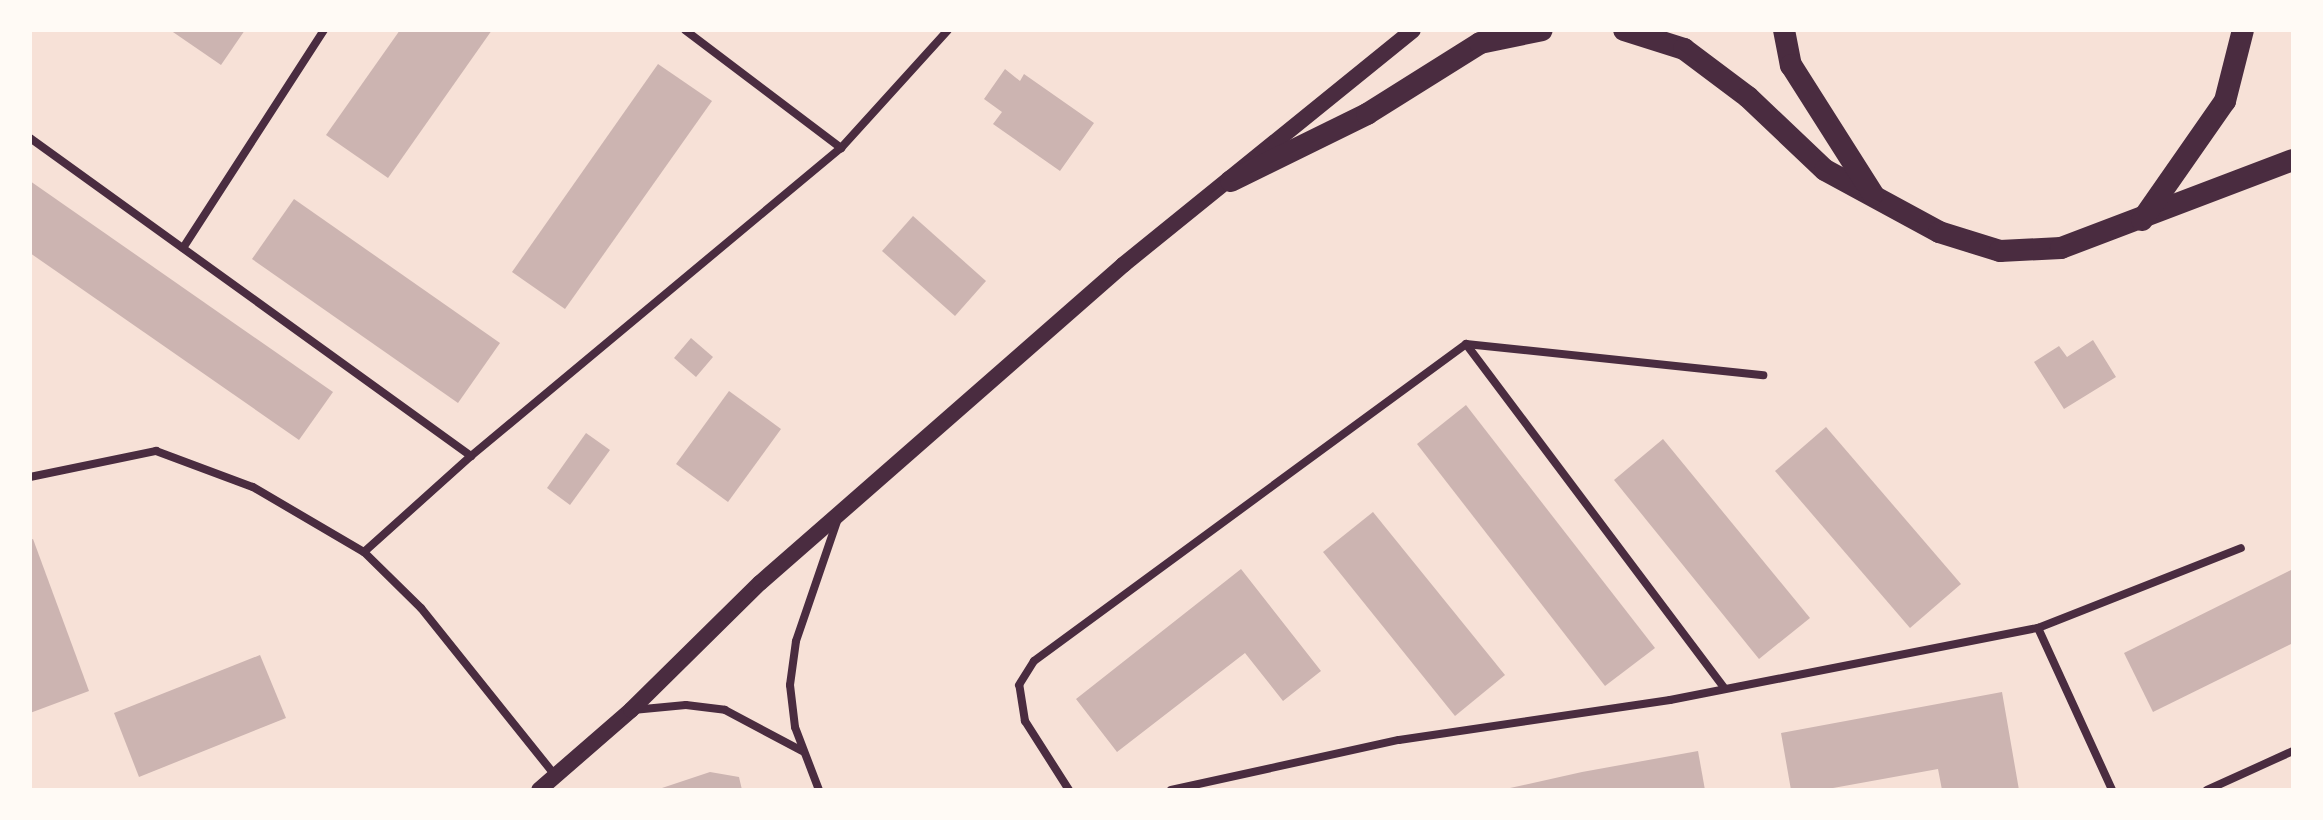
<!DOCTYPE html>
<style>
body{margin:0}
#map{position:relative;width:2323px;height:820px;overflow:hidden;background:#f7e1d7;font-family:Overpass,sans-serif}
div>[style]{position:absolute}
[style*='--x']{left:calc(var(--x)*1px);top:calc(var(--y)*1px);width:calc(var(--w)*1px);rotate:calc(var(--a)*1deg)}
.building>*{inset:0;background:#ccb4b1}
.minor>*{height:8px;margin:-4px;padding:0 4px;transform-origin:4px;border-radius:4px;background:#4a2c40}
.secondary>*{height:16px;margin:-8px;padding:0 8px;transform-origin:8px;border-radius:8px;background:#4a2c40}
.trunk>*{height:22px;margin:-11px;padding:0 11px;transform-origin:11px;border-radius:11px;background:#4a2c40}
span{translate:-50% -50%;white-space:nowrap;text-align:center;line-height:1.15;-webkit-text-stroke:8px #fffaf5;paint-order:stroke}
.frame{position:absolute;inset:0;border:32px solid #fffaf5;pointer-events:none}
</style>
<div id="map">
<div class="building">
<i style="clip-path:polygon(170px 30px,245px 30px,221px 65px)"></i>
<i style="clip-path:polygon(400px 30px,492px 30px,388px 178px,326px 135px)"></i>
<i style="clip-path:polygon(658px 64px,712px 101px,565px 309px,512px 272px)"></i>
<i style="clip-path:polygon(1005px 69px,1020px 81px,1024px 74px,1094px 123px,1060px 171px,993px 124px,1002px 112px,984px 99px)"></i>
<i style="clip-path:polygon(30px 181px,333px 392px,299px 440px,30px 253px)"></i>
<i style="clip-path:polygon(294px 199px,500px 343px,458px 403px,252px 259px)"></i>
<i style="clip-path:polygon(913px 216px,986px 281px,955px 316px,882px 251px)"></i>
<i style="clip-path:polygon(691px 338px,713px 357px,696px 377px,674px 358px)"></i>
<i style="clip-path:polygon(2093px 340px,2116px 377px,2064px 409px,2034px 362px,2059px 346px,2067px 357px)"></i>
<i style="clip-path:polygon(729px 391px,781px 429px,728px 502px,676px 464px)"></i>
<i style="clip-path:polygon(1466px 405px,1655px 648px,1605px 686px,1417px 444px)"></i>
<i style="clip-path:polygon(1826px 427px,1961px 584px,1910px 628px,1775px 471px)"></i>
<i style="clip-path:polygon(586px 433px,610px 450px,570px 505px,547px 488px)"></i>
<i style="clip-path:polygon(1663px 439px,1810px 618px,1759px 659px,1614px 480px)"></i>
<i style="clip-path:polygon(1373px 512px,1505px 675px,1455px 716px,1323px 552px)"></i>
<i style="clip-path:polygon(33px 539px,89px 691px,30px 713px,30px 540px)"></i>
<i style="clip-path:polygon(1241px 569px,1321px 671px,1283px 701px,1245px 653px,1117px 752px,1076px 699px)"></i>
<i style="clip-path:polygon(2293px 569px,2293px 643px,2153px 712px,2124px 653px)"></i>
<i style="clip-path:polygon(260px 655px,286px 718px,139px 777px,114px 713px)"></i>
<i style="clip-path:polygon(2002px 692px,2019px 790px,1942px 790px,1938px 769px,1822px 790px,1791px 790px,1781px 733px)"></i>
<i style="clip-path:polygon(1698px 751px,1705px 790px,1501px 790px,1582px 772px)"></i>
<i style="clip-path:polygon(710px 772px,739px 777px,742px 790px,656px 790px)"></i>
</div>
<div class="minor">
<i style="--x:685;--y:30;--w:196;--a:37.1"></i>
<i style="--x:30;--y:138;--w:544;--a:35.79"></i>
<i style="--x:183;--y:248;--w:260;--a:-57.1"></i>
<i style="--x:1466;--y:344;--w:431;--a:53.1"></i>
<i style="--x:30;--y:477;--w:129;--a:-11.7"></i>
<i style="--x:156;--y:451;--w:103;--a:20.4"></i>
<i style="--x:253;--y:487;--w:129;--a:30.4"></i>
<i style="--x:364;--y:552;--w:80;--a:44.5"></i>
<i style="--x:421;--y:608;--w:214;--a:51.3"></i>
<i style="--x:364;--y:552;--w:144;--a:-41.9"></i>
<i style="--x:471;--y:456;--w:481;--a:-39.8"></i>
<i style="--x:841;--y:148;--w:159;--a:-47.8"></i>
<i style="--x:2038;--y:628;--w:218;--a:-21.5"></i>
<i style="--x:633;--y:710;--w:53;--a:-5.4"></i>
<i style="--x:686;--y:705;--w:39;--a:7"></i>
<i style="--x:725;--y:710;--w:89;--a:28"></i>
<i style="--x:819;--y:790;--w:67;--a:-110.9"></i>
<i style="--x:795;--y:727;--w:42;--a:-96.8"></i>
<i style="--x:790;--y:685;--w:44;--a:-82.2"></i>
<i style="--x:796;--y:641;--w:127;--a:-71.1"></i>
<i style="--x:1069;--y:790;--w:82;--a:-122.5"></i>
<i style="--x:1025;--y:721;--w:36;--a:-99"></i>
<i style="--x:1019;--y:685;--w:28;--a:-58"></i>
<i style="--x:1034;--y:661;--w:536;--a:-36.27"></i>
<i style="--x:1466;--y:344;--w:299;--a:6"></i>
<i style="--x:1171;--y:790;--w:233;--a:-12.4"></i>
<i style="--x:1399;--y:740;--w:274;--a:-8.4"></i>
<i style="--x:1670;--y:700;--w:375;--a:-11.1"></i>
<i style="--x:2038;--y:628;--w:178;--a:65.4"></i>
<i style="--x:2207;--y:790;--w:94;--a:-24.4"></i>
</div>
<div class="secondary">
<i style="--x:539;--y:790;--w:122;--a:-41"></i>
<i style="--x:631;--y:710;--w:181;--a:-44.6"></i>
<i style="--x:760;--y:583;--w:483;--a:-41.2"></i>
<i style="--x:1123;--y:265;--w:373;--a:-39"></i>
</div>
<div class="trunk">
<i style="--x:1624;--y:30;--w:63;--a:17.6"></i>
<i style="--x:1684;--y:49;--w:80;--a:36.9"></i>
<i style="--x:1748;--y:97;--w:106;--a:43.5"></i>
<i style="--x:1825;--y:170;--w:130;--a:28.5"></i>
<i style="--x:1939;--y:232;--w:64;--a:17.3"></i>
<i style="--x:2000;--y:251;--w:61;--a:-2.8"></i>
<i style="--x:2061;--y:248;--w:248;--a:-20.8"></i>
<i style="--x:1784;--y:30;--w:36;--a:79"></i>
<i style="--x:1791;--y:65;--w:153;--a:57.6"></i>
<i style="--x:1231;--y:181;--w:152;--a:-26.2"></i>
<i style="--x:1367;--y:114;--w:133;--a:-32.1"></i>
<i style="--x:1480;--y:43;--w:63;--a:-11.8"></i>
<i style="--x:2142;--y:220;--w:145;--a:-55.1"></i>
<i style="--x:2225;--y:101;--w:73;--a:-75.8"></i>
</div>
<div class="frame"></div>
</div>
